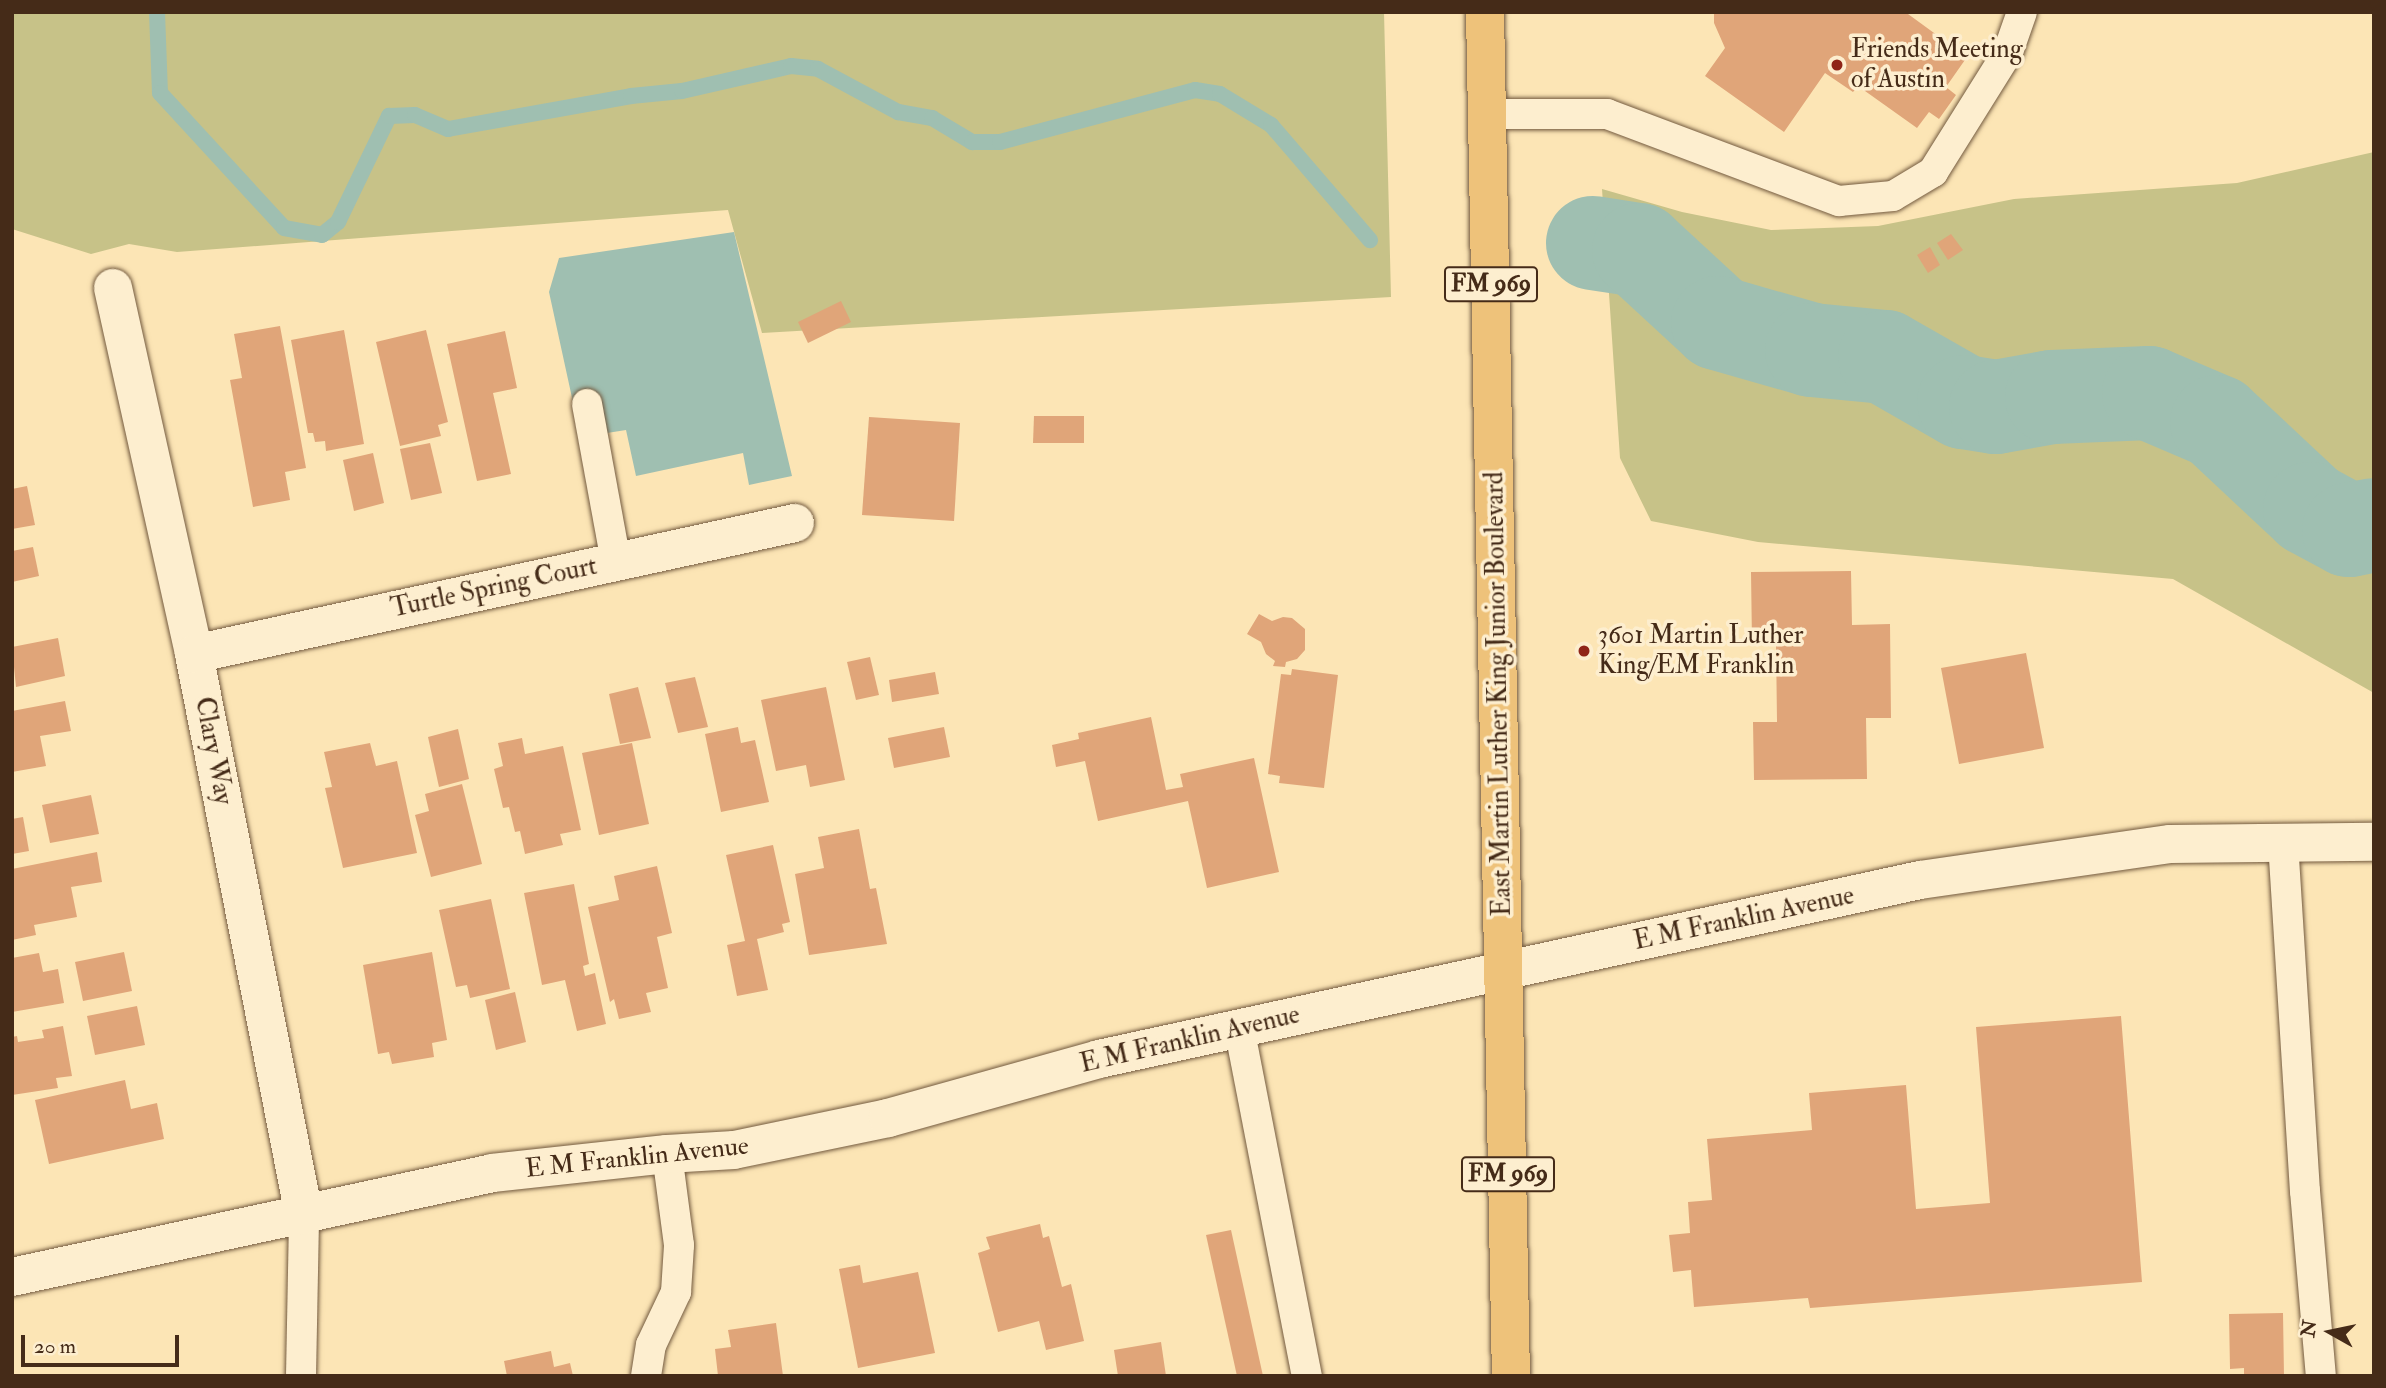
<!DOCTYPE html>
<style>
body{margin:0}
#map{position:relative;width:2386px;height:1388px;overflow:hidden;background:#fce5b5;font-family:"IM FELL Double Pica",serif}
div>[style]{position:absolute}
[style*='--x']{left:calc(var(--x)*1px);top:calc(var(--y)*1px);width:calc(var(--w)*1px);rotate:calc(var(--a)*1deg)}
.green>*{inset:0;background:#c7c288}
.water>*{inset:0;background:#9fbfb1}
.stream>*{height:16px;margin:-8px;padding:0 8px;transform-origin:8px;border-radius:8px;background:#9fbfb1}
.river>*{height:94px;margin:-47px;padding:0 47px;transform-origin:47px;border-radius:47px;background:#9fbfb1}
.building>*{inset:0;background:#e0a579}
.roads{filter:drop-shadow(0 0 2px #735a3f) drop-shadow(0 0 2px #735a3f)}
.lane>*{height:30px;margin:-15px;padding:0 15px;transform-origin:15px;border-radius:15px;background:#fdeecf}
.street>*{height:38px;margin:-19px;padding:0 19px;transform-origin:19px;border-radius:19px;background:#fdeecf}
.secondary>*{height:38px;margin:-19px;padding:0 19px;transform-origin:19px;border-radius:19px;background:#fdeecf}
.primary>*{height:38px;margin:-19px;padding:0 19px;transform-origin:19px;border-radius:19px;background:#eec27a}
.dots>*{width:19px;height:19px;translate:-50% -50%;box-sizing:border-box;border:4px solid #fdeecf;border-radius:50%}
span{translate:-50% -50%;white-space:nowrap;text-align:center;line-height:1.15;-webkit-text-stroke:7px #fdeecf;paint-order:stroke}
.shield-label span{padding:2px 5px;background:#fdeecf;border:2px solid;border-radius:5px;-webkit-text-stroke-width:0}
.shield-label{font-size:24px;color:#452b18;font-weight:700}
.poi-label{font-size:26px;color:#452b18}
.left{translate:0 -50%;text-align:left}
.street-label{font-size:26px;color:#452b18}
.frame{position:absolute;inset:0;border:14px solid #452b18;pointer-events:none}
.north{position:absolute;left:2295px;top:1297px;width:70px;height:70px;-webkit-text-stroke:5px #fdeecf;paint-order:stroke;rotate:279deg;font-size:19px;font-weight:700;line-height:28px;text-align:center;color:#452b18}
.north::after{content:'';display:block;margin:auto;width:24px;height:32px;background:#452b18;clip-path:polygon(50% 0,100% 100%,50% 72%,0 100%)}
.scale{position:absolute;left:21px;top:1335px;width:158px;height:32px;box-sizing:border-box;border:4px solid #452b18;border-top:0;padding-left:9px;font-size:21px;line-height:24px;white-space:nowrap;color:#452b18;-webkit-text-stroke:5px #fdeecf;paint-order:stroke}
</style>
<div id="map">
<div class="green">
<i style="clip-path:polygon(12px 12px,1384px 12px,1391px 297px,762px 333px,728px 210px,177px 252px,129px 244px,91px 254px,12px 229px)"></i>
<i style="clip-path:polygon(2374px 152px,2374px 693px,2173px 579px,1758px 542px,1651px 521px,1620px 458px,1602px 189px,1682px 212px,1771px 230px,1878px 226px,2014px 199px,2237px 183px)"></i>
</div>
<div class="water">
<i style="clip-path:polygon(734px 232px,792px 476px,749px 485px,743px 453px,636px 476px,626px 430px,607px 433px,574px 407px,549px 292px,559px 258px)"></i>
</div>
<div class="stream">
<i style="--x:157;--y:12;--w:81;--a:87.9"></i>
<i style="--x:160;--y:93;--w:183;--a:47.4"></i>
<i style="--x:284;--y:228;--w:39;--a:10"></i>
<i style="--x:322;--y:235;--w:21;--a:-39"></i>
<i style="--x:338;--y:222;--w:118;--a:-64.3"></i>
<i style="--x:389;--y:116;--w:26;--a:-2"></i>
<i style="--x:415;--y:115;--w:36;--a:23"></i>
<i style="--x:448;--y:129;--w:186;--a:-10.2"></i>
<i style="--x:631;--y:96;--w:51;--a:-5.6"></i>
<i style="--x:682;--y:91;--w:112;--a:-12.9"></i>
<i style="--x:791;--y:66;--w:27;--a:6"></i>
<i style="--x:818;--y:69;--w:91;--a:28.3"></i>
<i style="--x:898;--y:112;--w:35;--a:10"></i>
<i style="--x:932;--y:118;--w:47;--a:31"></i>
<i style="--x:972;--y:142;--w:28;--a:0"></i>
<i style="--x:1000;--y:142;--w:202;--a:-14.9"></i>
<i style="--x:1195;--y:90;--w:25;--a:9"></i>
<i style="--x:1220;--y:94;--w:60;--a:31.3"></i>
<i style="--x:1271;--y:125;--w:152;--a:49.3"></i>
</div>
<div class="river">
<i style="--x:1593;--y:243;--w:47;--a:8.7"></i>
<i style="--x:1639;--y:250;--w:108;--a:42.7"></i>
<i style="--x:1718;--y:323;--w:98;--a:16"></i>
<i style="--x:1812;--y:350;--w:73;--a:5.5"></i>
<i style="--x:1885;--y:357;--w:91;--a:29.7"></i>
<i style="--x:1964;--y:402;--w:32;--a:9"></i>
<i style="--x:1996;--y:407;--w:57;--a:-10.1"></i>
<i style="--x:2052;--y:397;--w:97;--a:-2.4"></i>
<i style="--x:2149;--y:393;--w:74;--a:23.1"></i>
<i style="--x:2217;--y:422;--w:127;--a:43.1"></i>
<i style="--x:2310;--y:509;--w:44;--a:28.3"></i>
<i style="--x:2349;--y:530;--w:25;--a:-11"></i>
</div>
<div class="building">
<i style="clip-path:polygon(1714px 12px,1909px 12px,1908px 14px,1967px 57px,1946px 87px,1956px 95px,1939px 119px,1929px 112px,1917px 128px,1858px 86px,1853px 92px,1825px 73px,1784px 132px,1705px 76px,1725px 48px,1714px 23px)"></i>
<i style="clip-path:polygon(1951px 234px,1963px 250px,1948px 260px,1937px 243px)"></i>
<i style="clip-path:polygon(1930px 247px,1940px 265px,1928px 273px,1917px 255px)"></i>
<i style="clip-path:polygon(841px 301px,851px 322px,808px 343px,798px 322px)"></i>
<i style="clip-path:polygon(280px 326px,306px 468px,285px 472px,290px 500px,253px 507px,230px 380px,242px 378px,234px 334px)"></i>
<i style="clip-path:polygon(344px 330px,364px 444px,326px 451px,325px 441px,315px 442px,313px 433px,308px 433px,291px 340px)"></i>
<i style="clip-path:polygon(426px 330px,448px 422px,438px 425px,441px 436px,400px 446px,376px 342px)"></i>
<i style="clip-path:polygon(505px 331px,517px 388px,493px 393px,511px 474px,477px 481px,447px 344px)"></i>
<i style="clip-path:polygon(1034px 416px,1084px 416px,1084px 443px,1033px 443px)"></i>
<i style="clip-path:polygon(869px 417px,960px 423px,954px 521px,862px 515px)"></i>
<i style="clip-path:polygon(430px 443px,442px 493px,411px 500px,400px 449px)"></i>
<i style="clip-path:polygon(373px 453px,384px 503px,354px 511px,343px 460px)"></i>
<i style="clip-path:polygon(27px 486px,35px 525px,12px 529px,12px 489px)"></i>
<i style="clip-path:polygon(33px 547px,39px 576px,12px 582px,12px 551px)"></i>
<i style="clip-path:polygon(1851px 571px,1852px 625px,1890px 624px,1891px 718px,1866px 718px,1867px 779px,1754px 780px,1753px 722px,1777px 722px,1776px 643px,1752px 643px,1751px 572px)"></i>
<i style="clip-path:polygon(1259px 614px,1272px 621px,1283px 617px,1292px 618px,1305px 629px,1305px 650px,1297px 659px,1286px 662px,1285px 667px,1273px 666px,1275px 661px,1266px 654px,1261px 642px,1247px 634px)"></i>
<i style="clip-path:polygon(58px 638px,65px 676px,16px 687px,12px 647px)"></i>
<i style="clip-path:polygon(2026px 653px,2044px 748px,1959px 764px,1941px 668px)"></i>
<i style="clip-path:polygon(870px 657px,879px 695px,856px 700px,847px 662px)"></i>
<i style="clip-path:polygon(1292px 669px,1338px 675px,1324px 788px,1279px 783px,1280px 776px,1268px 774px,1281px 674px,1291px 675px)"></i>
<i style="clip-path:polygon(935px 672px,939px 694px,892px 702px,889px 680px)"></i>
<i style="clip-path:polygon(695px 677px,708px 727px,678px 733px,665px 683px)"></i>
<i style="clip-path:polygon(638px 687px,651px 738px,620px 744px,609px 694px)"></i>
<i style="clip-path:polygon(826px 687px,845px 780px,810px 787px,806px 765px,776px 771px,761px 700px)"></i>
<i style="clip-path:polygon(65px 701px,71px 731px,40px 736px,46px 766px,12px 772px,12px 711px)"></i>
<i style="clip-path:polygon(1151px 717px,1166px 790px,1183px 787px,1180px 774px,1254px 758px,1279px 872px,1207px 888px,1188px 801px,1098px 821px,1085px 761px,1056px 767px,1052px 745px,1079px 739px,1078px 733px)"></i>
<i style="clip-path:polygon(738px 727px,741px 743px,755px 740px,769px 802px,721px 812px,705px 734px)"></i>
<i style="clip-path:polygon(944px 727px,950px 757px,894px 768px,888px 738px)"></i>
<i style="clip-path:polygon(458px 729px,469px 779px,439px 787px,428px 737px)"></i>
<i style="clip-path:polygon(522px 738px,525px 754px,563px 746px,581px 830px,560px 834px,563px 845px,525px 854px,520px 831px,515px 832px,509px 807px,503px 808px,494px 769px,503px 766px,498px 743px)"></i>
<i style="clip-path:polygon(370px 743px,376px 766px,397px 761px,417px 853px,343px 868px,325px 788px,332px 787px,324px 752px)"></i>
<i style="clip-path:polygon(632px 743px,649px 824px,599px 835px,582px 753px)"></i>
<i style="clip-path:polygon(462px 784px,482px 864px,431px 877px,415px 815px,429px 811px,425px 794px)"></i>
<i style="clip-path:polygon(91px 795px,99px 834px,50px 843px,42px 805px)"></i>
<i style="clip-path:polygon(23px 817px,29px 851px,12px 854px,12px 819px)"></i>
<i style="clip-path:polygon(859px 829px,870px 889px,876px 888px,887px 944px,809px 955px,795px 874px,824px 868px,818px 837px)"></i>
<i style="clip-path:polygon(773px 845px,790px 922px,782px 924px,784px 932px,757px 939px,768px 990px,737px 996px,727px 945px,745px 941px,726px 855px)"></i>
<i style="clip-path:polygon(97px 852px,102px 882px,71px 887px,77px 917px,34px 925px,36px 935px,12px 940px,12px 869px)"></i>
<i style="clip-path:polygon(657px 866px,672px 933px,657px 937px,668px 988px,646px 993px,651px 1012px,619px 1019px,614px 999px,610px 1002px,588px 907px,619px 900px,614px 876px)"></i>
<i style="clip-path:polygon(574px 884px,589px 964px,583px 966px,585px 976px,595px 973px,606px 1024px,577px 1031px,565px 980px,542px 985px,524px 893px)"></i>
<i style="clip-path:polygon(491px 899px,510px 989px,470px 998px,467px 985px,456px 987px,439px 910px)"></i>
<i style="clip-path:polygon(124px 952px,132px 991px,83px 1001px,75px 962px)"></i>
<i style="clip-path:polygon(432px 952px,447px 1040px,432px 1043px,434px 1057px,392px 1064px,389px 1052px,378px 1054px,363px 965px)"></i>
<i style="clip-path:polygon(39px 953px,43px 972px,58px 969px,64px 1003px,12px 1012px,12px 958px)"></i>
<i style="clip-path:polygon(515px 992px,526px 1042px,496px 1050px,485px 1000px)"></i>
<i style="clip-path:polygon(137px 1006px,145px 1045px,95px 1055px,87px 1016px)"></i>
<i style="clip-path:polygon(2121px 1016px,2142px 1282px,1810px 1308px,1808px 1298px,1694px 1307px,1691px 1270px,1673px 1272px,1669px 1235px,1690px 1233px,1688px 1202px,1712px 1200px,1707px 1139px,1812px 1130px,1809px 1093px,1906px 1085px,1916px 1209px,1990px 1203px,1976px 1027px)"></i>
<i style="clip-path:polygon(63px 1026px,72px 1076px,56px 1078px,58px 1088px,12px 1095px,12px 1037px,17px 1036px,18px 1042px,44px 1038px,42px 1030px)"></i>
<i style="clip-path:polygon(125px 1080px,131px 1109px,157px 1103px,164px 1139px,49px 1164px,35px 1100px)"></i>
<i style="clip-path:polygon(1040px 1224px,1043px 1238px,1049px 1236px,1062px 1287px,1071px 1284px,1084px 1341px,1046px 1350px,1039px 1321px,998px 1332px,978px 1253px,990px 1249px,986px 1237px)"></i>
<i style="clip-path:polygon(1231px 1230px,1263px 1376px,1237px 1376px,1206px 1235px)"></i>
<i style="clip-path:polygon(860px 1265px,863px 1283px,918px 1272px,935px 1353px,858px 1368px,839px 1269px)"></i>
<i style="clip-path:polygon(2283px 1313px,2284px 1376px,2244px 1376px,2244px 1368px,2230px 1369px,2229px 1314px)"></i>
<i style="clip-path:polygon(776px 1323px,783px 1376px,718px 1376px,715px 1349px,731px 1347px,728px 1330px)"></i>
<i style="clip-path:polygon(1161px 1342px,1166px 1376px,1118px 1376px,1114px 1350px)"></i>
<i style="clip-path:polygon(551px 1351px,554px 1367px,570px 1363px,573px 1376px,507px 1376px,504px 1361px)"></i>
</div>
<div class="roads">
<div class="lane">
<i style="--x:1488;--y:114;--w:119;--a:0"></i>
<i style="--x:1607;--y:114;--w:248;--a:20.6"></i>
<i style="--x:1839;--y:201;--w:54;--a:-5.3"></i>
<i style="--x:1893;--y:196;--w:47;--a:-31"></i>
<i style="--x:1933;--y:172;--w:142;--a:-58"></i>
<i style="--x:2008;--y:52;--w:42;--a:-70.7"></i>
<i style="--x:587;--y:404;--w:161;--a:79.6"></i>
<i style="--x:2283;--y:842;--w:350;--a:86.4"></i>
<i style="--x:2305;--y:1191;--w:186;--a:85.1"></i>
<i style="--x:1239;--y:1027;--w:356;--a:79"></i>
<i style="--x:301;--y:1376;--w:161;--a:-88.9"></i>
<i style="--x:646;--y:1376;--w:31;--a:-81"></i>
<i style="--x:651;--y:1345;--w:59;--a:-64.7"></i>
<i style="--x:676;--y:1292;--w:47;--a:-86.3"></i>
<i style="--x:679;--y:1245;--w:92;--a:-97.5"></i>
</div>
<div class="street">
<i style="--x:113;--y:288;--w:375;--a:77.5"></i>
<i style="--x:194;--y:654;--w:572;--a:78.91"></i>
<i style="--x:194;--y:654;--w:615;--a:-12.3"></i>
</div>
<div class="secondary">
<i style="--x:12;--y:1277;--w:491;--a:-12.2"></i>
<i style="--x:492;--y:1173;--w:176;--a:-6.2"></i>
<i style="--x:667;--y:1154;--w:67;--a:-3.4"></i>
<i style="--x:734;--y:1150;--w:157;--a:-11.7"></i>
<i style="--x:888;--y:1118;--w:219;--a:-15.6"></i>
<i style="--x:1099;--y:1059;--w:840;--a:-12.3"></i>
<i style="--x:1920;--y:880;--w:253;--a:-8.2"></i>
<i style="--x:2170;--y:844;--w:204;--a:-0.6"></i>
</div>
<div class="primary">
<i style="--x:1485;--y:12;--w:1364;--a:88.91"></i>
</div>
</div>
<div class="dots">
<i style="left:1837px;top:65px;background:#8f2418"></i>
<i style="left:1584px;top:651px;background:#8f2418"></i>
</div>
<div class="shield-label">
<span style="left:1491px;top:284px">FM 969</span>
<span style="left:1508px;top:1174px">FM 969</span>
</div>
<div class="poi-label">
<span class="left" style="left:1851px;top:65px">Friends Meeting<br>of Austin</span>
<span class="left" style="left:1598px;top:651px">3601 Martin Luther<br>King/EM Franklin</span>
</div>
<div class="street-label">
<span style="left:494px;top:588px;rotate:-12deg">Turtle Spring Court</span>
<span style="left:1499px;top:694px;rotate:-91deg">East Martin Luther King Junior Boulevard</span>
<span style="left:213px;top:751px;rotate:79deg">Clary Way</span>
<span style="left:1744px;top:919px;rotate:-12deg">E M Franklin Avenue</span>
<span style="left:1190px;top:1040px;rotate:-13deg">E M Franklin Avenue</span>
<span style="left:637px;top:1158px;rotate:-6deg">E M Franklin Avenue</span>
</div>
<div class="frame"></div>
<div class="north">N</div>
<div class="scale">20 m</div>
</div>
